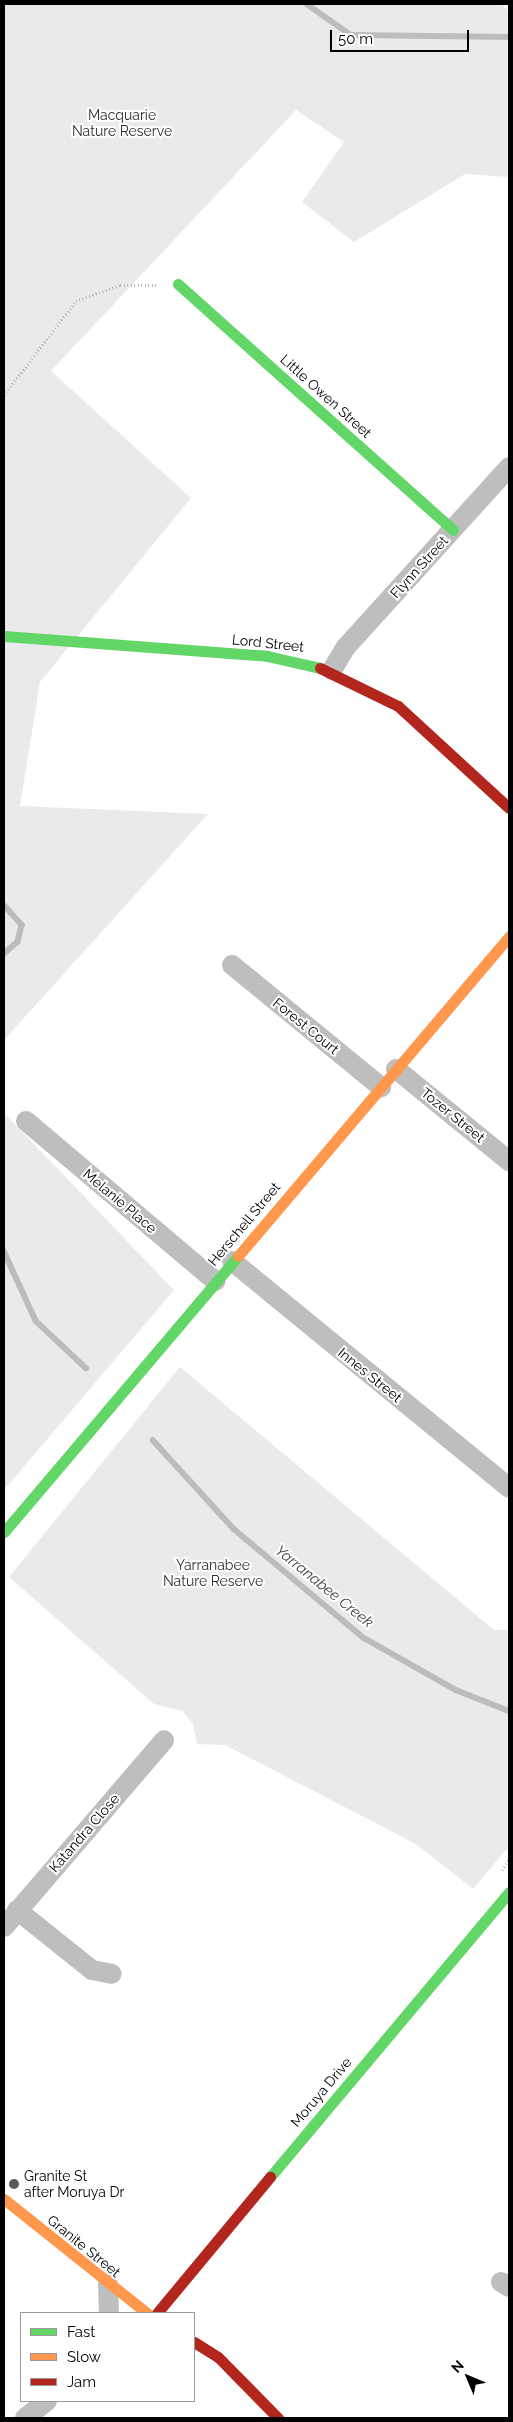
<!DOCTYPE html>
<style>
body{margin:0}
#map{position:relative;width:513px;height:2422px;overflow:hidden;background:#fff;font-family:Raleway,sans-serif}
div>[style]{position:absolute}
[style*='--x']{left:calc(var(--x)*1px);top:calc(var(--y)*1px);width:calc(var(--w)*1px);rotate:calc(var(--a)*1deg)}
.green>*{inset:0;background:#eaeaea}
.stream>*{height:5.5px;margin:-2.75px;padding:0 2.75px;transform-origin:2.75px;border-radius:2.75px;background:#bcbcbc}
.path>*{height:3px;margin-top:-1.5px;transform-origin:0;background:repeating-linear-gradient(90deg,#b8b8b8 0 1px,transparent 0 3.5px)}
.street>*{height:20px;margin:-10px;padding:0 10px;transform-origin:10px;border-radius:10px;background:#bebebe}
.fast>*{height:11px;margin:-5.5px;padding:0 5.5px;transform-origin:5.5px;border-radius:5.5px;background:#63d668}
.slow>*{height:11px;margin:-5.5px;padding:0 5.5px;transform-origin:5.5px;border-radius:5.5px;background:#ff974d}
.jam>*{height:11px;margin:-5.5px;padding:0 5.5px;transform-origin:5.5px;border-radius:5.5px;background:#b3261e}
.dots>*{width:14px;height:14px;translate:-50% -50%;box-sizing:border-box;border:2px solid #fff;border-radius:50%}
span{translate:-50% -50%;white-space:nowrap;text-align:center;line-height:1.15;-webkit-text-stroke:4px #fff;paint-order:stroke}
.park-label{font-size:14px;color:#2f2f2f}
.street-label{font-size:14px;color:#000}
.poi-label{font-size:14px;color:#000}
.left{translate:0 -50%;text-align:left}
.water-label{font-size:15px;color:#404040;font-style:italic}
.frame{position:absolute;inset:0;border:5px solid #000;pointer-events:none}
.legend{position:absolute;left:20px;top:2312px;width:175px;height:90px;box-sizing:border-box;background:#fff;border:1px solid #999;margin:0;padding:6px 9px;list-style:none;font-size:15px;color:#000}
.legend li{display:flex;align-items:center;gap:10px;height:25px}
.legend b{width:25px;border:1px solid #999}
.north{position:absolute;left:443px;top:2352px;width:50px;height:50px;-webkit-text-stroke:4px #fff;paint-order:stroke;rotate:315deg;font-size:14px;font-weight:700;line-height:20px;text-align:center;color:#000}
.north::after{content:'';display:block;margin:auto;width:18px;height:22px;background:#000;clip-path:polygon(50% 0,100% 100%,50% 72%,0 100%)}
.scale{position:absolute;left:330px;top:30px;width:139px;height:22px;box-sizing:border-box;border:2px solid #000;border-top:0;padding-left:6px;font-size:15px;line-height:18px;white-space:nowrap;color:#000;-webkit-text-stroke:4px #fff;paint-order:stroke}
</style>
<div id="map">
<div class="green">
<i style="clip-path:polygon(4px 4px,501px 4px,509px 11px,509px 177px,465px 174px,354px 242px,302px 202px,344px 142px,296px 110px,51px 371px,191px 498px,40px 682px,20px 806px,208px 814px,4px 1040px)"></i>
<i style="clip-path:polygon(4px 1113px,174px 1290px,4px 1490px)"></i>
<i style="clip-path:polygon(180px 1367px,494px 1630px,509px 1630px,509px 1853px,506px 1850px,473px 1889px,416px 1844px,225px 1745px,197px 1744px,193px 1724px,183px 1711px,154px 1704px,9px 1577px)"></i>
</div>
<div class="stream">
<i style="--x:307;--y:4;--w:54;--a:35.2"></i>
<i style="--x:351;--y:35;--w:158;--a:0.7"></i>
<i style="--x:4;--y:905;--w:27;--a:48"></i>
<i style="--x:22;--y:925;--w:17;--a:103"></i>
<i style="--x:18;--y:942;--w:18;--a:139"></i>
<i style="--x:4;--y:1251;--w:77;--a:65.4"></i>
<i style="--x:36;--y:1321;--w:69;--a:43.2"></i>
<i style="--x:153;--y:1440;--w:120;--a:47.7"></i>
<i style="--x:234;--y:1529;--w:170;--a:40"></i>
<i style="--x:364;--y:1638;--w:106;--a:29.5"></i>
<i style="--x:456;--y:1690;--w:57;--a:21.6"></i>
</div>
<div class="path">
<i style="--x:4;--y:395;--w:118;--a:-52.5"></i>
<i style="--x:76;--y:301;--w:47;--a:-20"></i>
<i style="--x:120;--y:285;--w:38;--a:0"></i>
<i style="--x:502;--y:1870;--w:12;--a:-55"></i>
</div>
<div class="street">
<i style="--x:332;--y:670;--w:27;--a:-59"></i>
<i style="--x:346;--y:647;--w:243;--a:-47.8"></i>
<i style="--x:232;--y:965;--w:193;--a:39.3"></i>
<i style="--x:396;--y:1069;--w:146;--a:39.2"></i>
<i style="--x:26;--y:1121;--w:248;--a:40.2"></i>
<i style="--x:232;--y:1261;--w:358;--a:39.3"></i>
<i style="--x:17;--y:1910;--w:96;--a:38.7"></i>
<i style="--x:92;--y:1970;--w:20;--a:11"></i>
<i style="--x:4;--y:1927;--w:246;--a:-49.4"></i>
<i style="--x:501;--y:2282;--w:9;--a:32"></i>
<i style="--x:108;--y:2284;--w:29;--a:88"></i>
<i style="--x:25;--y:2418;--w:28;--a:-38"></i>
</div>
<div class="fast">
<i style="--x:178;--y:284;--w:369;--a:41.8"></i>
<i style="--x:4;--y:636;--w:264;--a:4.3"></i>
<i style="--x:267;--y:656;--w:54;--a:12.8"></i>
<i style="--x:4;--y:1532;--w:362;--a:-49.7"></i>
<i style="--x:270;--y:2177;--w:372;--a:-50"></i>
</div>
<div class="slow">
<i style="--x:238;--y:1256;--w:419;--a:-49.7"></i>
<i style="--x:4;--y:2199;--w:183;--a:38.6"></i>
</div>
<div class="jam">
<i style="--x:320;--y:668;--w:87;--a:26"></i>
<i style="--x:398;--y:706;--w:151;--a:42.6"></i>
<i style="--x:157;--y:2313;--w:177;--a:-50.3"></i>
<i style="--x:194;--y:2342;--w:28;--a:32"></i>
<i style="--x:218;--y:2357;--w:86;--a:45.5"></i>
</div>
<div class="dots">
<i style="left:14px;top:2184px;background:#595959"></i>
</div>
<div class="park-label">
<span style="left:122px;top:123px">Macquarie<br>Nature Reserve</span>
<span style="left:213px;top:1573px">Yarranabee<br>Nature Reserve</span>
</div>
<div class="street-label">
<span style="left:326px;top:396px;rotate:42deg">Little Owen Street</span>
<span style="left:419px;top:567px;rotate:-48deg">Flynn Street</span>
<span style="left:268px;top:643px;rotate:6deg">Lord Street</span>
<span style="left:306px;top:1026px;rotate:39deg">Forest Court</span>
<span style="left:453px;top:1115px;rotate:39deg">Tozer Street</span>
<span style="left:120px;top:1201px;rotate:40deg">Melanie Place</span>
<span style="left:244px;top:1224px;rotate:-50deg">Herschell Street</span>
<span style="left:370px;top:1375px;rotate:39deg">Innes Street</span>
<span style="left:84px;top:1833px;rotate:-49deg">Katandra Close</span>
<span style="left:321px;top:2092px;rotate:-50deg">Moruya Drive</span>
<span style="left:84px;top:2246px;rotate:39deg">Granite Street</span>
</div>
<div class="poi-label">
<span class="left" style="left:24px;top:2184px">Granite St<br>after Moruya Dr</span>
</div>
<div class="water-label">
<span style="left:324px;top:1587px;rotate:39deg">Yarranabee Creek</span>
</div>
<div class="frame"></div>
<ul class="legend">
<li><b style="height:6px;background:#63d668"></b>Fast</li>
<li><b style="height:6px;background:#ff974d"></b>Slow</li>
<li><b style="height:6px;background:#b3261e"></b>Jam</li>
</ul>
<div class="north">N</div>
<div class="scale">50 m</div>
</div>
